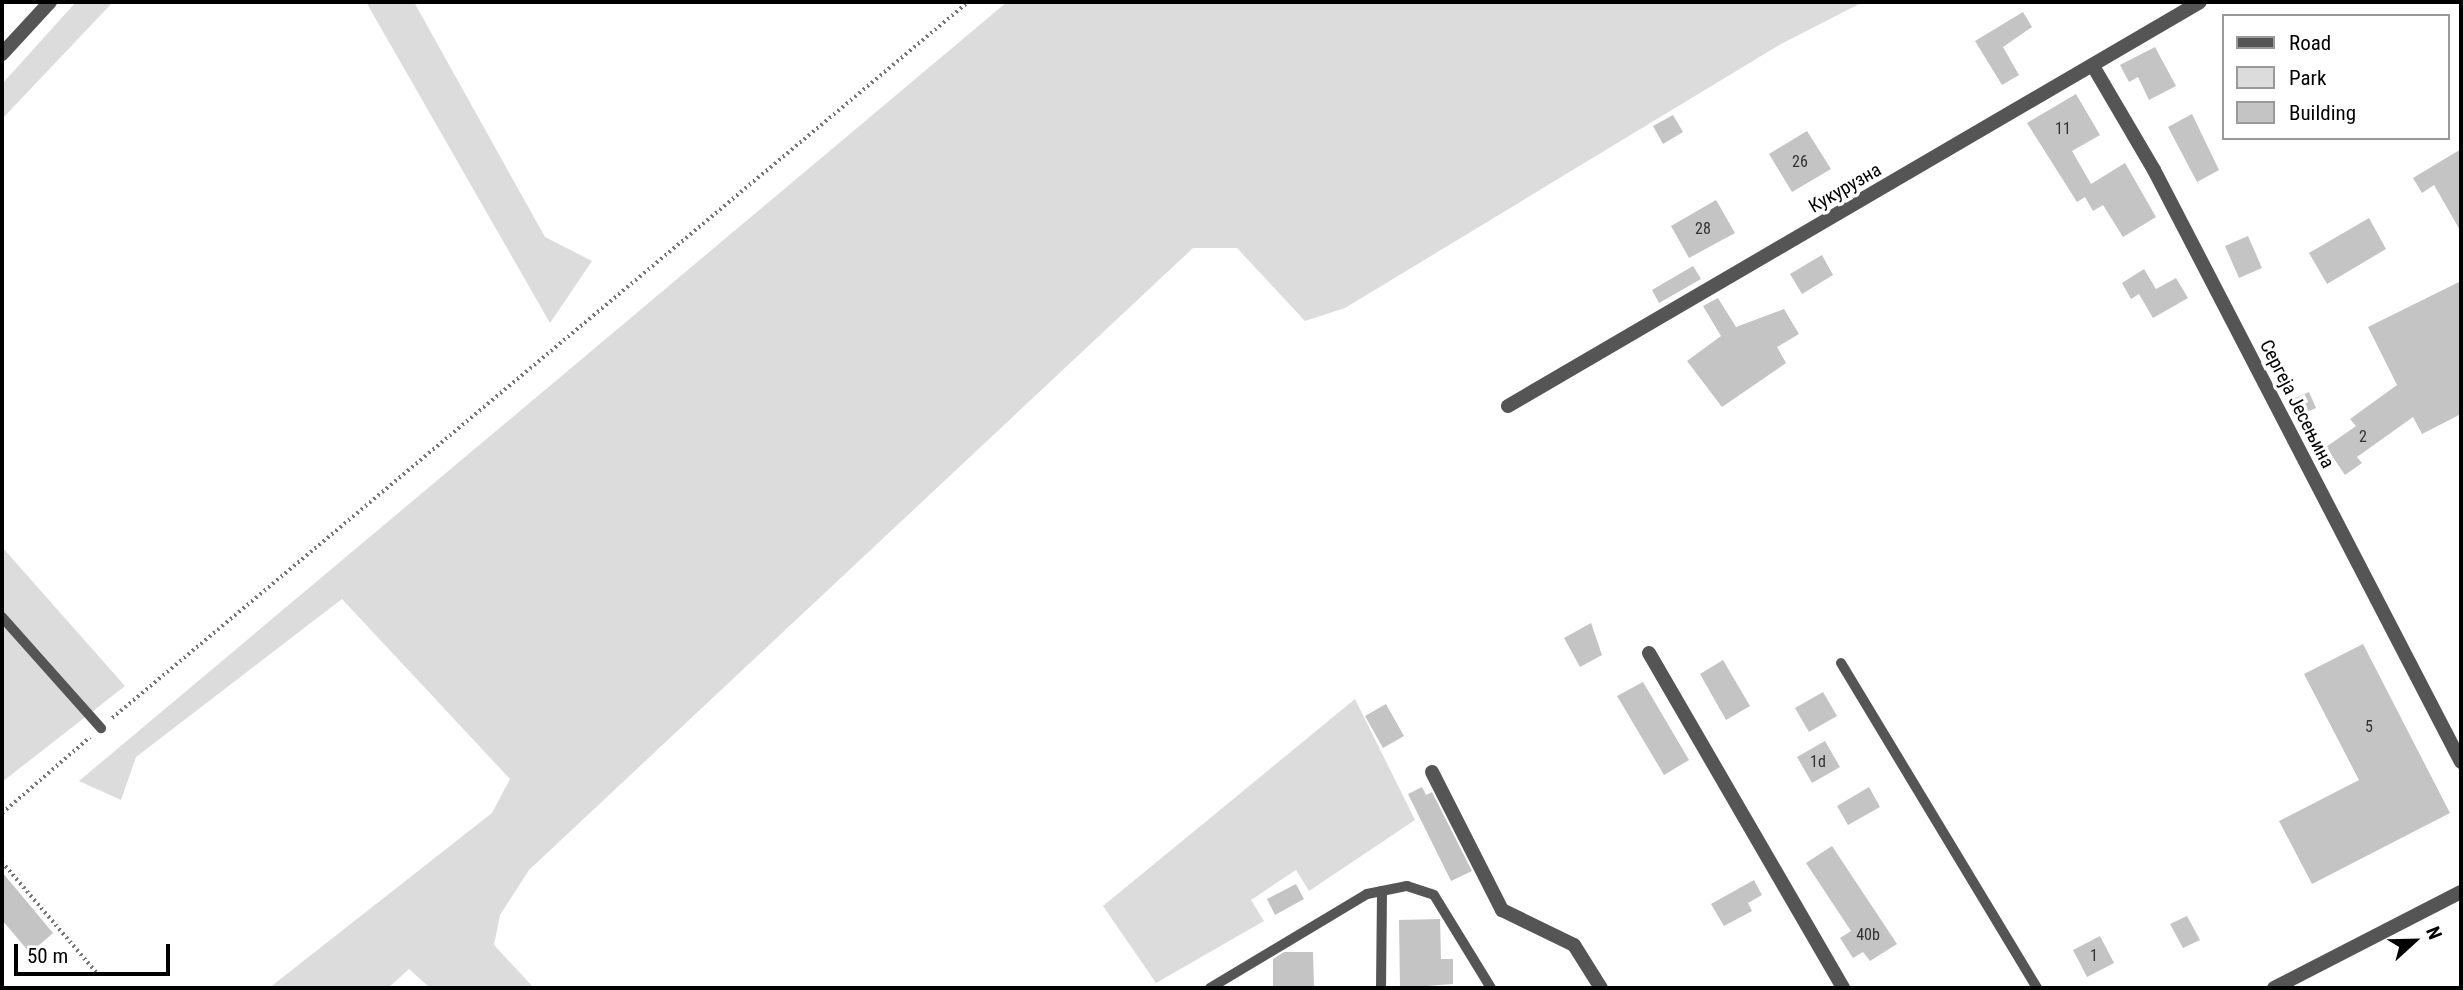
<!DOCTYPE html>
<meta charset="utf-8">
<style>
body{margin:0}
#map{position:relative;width:2463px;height:990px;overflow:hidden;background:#fff;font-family:"Roboto Condensed",sans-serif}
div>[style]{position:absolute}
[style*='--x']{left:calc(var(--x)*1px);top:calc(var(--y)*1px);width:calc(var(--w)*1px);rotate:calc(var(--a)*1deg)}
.green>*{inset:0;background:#dcdcdc}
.building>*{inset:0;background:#c4c4c4}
.path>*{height:3.5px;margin-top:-1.75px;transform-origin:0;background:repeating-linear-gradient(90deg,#777 0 2px,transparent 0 5.5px)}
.service>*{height:10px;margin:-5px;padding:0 5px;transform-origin:5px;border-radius:5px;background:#555}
.minor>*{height:14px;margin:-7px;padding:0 7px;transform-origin:7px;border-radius:7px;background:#555}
span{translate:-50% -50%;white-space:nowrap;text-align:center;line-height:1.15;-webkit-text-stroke:7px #fff;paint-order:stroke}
.number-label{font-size:16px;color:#313131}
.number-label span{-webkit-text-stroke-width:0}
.street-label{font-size:19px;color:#000}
.frame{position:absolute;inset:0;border:4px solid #000;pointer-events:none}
.legend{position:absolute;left:2222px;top:14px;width:228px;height:126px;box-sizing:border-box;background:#fff;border:2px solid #999;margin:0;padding:9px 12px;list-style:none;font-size:21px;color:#000}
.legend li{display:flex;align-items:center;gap:14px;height:35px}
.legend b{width:35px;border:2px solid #999}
.north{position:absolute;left:2379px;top:906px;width:70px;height:70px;-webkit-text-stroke:5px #fff;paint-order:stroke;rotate:68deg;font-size:19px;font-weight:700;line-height:28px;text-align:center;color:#000}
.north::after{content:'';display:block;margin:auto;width:24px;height:32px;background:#000;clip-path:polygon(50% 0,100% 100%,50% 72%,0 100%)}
.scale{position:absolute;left:14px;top:944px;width:156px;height:32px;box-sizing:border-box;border:4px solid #000;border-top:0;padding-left:9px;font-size:21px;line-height:24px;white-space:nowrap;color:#000;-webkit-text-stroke:5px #fff;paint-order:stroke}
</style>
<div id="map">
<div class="green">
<i style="clip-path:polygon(76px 2px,113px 2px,2px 119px,2px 84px)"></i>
<i style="clip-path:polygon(366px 2px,414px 2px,545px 237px,592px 261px,550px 323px)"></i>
<i style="clip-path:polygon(1007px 2px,1863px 2px,1781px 44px,1345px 308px,1305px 321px,1237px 248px,1193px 248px,529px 870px,500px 915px,494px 945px,534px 988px,430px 988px,409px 969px,388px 988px,269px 988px,492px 813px,510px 779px,342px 599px,136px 757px,121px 800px,79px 781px)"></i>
<i style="clip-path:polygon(2px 547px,125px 686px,2px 782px)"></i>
<i style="clip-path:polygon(1355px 699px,1415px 820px,1309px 891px,1296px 870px,1251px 900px,1264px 921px,1156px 983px,1103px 906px)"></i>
</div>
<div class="building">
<i style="clip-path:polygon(2023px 12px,2032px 27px,2003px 47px,2019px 75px,2002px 85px,1975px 41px)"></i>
<i style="clip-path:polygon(2155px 47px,2176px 86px,2149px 100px,2138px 77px,2129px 82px,2120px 65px)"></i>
<i style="clip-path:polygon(2076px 94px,2100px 135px,2072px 151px,2091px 184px,2125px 163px,2156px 217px,2123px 237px,2103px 205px,2093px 211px,2085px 197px,2077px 202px,2027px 123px)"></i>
<i style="clip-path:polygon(2192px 114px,2219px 170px,2197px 182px,2168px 127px)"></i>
<i style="clip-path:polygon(1673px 115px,1683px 132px,1663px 144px,1653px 126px)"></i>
<i style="clip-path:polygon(1807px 131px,1831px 169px,1792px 192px,1769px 154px)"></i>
<i style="clip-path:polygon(2461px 149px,2461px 232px,2434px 185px,2422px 193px,2413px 178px)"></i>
<i style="clip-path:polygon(1716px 200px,1735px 233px,1689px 258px,1671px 226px)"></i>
<i style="clip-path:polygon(2369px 218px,2386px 249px,2327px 284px,2309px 253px)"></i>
<i style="clip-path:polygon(2248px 236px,2262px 268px,2239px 278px,2225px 246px)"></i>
<i style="clip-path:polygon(1822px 255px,1833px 275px,1802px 294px,1790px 274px)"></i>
<i style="clip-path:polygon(1693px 266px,1701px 279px,1659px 303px,1652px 290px)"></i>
<i style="clip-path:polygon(2144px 269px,2156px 289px,2176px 278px,2188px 298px,2153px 318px,2139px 294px,2131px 299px,2122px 283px)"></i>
<i style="clip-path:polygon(2461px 281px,2461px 414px,2422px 434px,2413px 417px,2357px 457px,2362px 463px,2345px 475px,2326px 447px,2356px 426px,2350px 419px,2397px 385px,2368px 327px)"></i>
<i style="clip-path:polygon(1718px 298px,1736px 327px,1784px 309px,1799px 334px,1777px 347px,1786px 363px,1722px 407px,1687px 361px,1721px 336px,1703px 306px)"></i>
<i style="clip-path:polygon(2309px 392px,2316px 408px,2302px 414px,2295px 398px)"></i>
<i style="clip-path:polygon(1591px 623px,1602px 655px,1580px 667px,1564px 638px)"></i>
<i style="clip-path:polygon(2363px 644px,2450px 813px,2312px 884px,2279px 821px,2359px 780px,2304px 674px)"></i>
<i style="clip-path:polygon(1723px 660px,1750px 706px,1726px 720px,1700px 674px)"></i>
<i style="clip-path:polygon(1643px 682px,1689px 760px,1664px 775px,1617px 696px)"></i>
<i style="clip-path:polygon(1823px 692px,1837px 716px,1809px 732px,1795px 708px)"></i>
<i style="clip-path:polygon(1386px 704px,1404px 736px,1383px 748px,1365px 716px)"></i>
<i style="clip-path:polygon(1825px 741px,1840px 767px,1812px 783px,1797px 757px)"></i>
<i style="clip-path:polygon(1422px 787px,1426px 795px,1432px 792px,1472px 871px,1451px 881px,1408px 794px)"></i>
<i style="clip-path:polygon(1869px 787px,1880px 807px,1848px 825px,1837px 806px)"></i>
<i style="clip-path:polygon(1832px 846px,1897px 944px,1870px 961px,1863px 952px,1853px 958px,1840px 938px,1851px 931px,1806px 863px)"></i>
<i style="clip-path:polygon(2px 872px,53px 933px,30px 953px,2px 920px)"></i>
<i style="clip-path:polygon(1754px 880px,1762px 895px,1748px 903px,1752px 911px,1724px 926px,1711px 904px)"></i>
<i style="clip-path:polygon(1296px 884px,1304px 899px,1275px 915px,1267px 899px)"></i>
<i style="clip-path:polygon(2187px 916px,2200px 940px,2183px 948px,2170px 924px)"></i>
<i style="clip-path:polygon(1440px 919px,1441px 959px,1453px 959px,1453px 984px,1400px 988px,1399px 920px)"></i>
<i style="clip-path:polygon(2100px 936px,2114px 963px,2087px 977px,2073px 950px)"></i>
<i style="clip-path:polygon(1284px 952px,1313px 952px,1314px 988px,1273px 988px,1273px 959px)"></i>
</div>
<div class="path">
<i style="--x:112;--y:718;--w:1116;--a:-39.91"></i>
<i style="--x:2;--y:813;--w:116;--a:-40.8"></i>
<i style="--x:2;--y:862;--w:145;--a:49.5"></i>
</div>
<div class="service">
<i style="--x:2;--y:617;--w:149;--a:48.3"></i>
<i style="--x:1841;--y:663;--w:380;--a:58.9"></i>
<i style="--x:1210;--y:988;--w:183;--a:-30.9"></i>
<i style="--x:1367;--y:894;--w:41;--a:-11.3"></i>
<i style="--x:1407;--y:886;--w:28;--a:18"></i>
<i style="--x:1434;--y:895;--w:109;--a:58.5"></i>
<i style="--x:1381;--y:988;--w:97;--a:-89.4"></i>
</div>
<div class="minor">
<i style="--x:2;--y:54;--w:71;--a:-47.3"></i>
<i style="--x:2093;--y:66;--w:121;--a:59.6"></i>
<i style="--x:2154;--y:170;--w:667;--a:62.59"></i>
<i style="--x:1508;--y:406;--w:801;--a:-30.28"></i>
<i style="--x:1649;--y:653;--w:387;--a:59.9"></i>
<i style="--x:1432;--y:772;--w:155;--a:63.1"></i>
<i style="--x:1502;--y:910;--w:80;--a:25.9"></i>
<i style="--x:1574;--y:945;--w:51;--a:57.9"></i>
<i style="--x:2274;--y:988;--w:210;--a:-27.2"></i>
</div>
<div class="number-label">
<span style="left:2063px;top:129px">11</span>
<span style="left:1800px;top:162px">26</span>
<span style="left:1703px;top:229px">28</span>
<span style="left:2363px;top:437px">2</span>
<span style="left:2369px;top:727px">5</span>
<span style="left:1818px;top:762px">1d</span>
<span style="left:1868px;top:935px">40b</span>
<span style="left:2094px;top:956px">1</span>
</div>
<div class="street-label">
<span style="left:1845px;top:188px;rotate:-30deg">Кукурузна</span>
<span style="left:2297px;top:404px;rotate:63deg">Сергеја Јесењина</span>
</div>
<div class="frame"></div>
<ul class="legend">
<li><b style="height:9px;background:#555"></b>Road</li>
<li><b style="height:19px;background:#dcdcdc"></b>Park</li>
<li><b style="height:19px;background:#c4c4c4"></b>Building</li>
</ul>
<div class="north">N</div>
<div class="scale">50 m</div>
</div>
